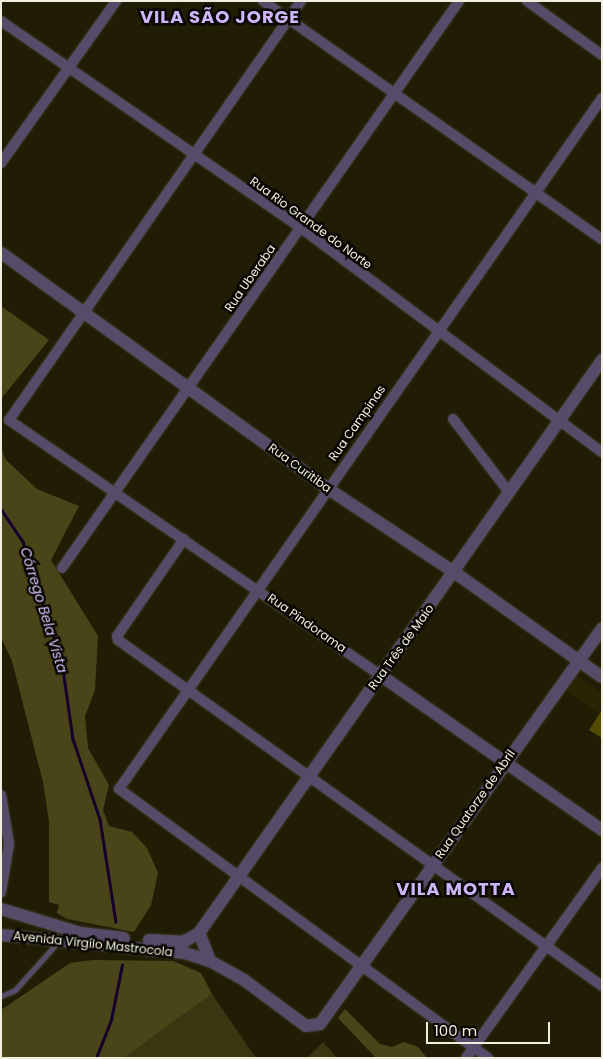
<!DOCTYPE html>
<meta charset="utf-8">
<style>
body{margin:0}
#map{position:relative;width:603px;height:1059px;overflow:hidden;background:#201d04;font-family:Poppins,sans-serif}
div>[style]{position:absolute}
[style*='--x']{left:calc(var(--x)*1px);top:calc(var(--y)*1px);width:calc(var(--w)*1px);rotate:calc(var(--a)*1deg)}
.built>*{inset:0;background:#292503}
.green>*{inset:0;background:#3a3611}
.forest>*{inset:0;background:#4a4518}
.stream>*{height:2.5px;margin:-1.25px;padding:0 1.25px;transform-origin:1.25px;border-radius:1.25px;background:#14002b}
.building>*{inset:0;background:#534c00}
.roads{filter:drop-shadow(0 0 1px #3d3a23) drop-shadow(0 0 1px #3d3a23)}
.service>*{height:5px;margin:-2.5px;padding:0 2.5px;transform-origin:2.5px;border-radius:2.5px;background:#564c69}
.minor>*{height:10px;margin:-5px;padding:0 5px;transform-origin:5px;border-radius:5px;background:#564c69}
.tertiary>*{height:12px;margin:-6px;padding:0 6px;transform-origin:6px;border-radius:6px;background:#564c69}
span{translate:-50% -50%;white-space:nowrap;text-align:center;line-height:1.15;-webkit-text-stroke:5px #080701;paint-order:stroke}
.street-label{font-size:12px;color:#f0efdf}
.water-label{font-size:14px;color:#d5c0fa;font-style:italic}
.district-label{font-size:18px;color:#ceb5fa;font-weight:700;letter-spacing:1px}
.frame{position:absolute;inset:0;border:2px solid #f0efdf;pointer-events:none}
.scale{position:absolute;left:426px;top:1022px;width:124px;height:22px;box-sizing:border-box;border:2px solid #f0efdf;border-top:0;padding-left:6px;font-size:15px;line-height:18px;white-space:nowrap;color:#f0efdf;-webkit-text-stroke:4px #080701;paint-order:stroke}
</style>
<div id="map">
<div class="built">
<i style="clip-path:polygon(574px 676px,578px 676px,602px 693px,599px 713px,565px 689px)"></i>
</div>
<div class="green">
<i style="clip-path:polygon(212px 994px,256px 1058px,124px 1058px)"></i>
<i style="clip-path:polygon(323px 1042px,337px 1058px,307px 1058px)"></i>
</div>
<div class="forest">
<i style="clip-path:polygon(1px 306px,49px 340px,1px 399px)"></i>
<i style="clip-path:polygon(1px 448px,6px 460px,37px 489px,79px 506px,51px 560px,98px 636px,95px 690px,85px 716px,88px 748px,109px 785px,103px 810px,109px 826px,132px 832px,147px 848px,158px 873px,151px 905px,134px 932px,67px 919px,57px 913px,59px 905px,49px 902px,49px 821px,43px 782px,12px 661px,1px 637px)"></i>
<i style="clip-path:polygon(93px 960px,173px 961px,201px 973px,212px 994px,124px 1058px,1px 1058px,1px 1010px,70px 963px)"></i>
<i style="clip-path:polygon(345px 1009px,380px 1044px,392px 1047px,404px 1042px,418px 1047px,427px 1058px,376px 1058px,338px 1018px)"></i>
</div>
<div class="stream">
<i style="--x:1;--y:509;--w:40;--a:56"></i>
<i style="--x:23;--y:542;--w:126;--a:72"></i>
<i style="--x:62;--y:662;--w:78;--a:81.9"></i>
<i style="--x:73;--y:739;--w:84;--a:71.4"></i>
<i style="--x:100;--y:819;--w:104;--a:81.2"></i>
<i style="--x:96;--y:1058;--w:41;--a:-68.5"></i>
<i style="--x:111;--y:1020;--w:56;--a:-78.7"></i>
</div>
<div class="building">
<i style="clip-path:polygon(602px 710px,602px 738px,589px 730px)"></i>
</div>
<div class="roads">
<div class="service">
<i style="--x:1;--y:996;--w:15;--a:-23"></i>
<i style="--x:15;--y:990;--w:63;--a:-48.2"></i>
</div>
<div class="minor">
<i style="--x:263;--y:1;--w:414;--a:35.1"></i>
<i style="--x:301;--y:1;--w:511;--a:124.87"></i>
<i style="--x:9;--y:420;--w:450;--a:34.5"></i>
<i style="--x:527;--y:1;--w:92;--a:35.8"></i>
<i style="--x:1;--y:21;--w:364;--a:34.6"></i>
<i style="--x:301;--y:228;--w:375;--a:36.7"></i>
<i style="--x:1;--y:163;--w:199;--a:-54.6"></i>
<i style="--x:453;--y:419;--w:91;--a:52.6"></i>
<i style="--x:184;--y:539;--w:118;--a:124.6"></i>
<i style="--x:117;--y:636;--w:4;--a:76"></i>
<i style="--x:118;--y:640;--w:595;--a:35.56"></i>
<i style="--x:62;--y:568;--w:692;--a:-55"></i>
<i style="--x:1;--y:795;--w:50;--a:80.7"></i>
<i style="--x:9;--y:844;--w:49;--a:99.5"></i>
<i style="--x:466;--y:1058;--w:234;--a:-54.4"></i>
<i style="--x:488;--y:1058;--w:457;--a:-143.9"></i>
<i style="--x:119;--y:789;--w:843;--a:-55.05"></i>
</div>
<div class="tertiary">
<i style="--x:1;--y:253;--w:402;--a:35.8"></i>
<i style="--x:327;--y:488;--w:152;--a:33.5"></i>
<i style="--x:454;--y:572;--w:181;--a:35.4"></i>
<i style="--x:380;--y:675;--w:271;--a:34.9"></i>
<i style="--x:1;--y:909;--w:84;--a:16.7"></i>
<i style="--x:81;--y:933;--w:43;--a:6.6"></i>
<i style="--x:1;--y:935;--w:185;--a:5.6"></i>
<i style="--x:185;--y:953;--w:26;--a:18"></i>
<i style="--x:210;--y:961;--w:39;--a:29"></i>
<i style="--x:244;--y:980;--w:77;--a:36.6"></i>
<i style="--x:306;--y:1026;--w:14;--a:-8"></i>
<i style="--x:320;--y:1024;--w:486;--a:-54.5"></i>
<i style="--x:149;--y:940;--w:34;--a:3"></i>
<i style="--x:183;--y:942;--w:18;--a:-29"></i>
<i style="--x:210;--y:961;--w:30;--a:-111"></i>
<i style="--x:199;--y:933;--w:701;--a:-54.88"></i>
</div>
</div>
<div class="street-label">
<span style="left:311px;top:223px;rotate:36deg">Rua Rio Grande do Norte</span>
<span style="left:250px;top:278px;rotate:-55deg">Rua Uberaba</span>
<span style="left:357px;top:423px;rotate:-55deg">Rua Campinas</span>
<span style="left:300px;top:468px;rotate:36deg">Rua Curitiba</span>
<span style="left:307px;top:623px;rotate:35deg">Rua Pindorama</span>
<span style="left:401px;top:647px;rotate:-54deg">Rua Três de Maio</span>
<span style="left:475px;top:804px;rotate:-55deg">Rua Quatorze de Abril</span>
<span style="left:93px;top:944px;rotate:6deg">Avenida Virgílo Mastrocola</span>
</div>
<div class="water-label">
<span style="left:44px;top:610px;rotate:73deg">Córrego Bela Vista</span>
</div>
<div class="district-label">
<span style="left:220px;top:17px">VILA SÃO JORGE</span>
<span style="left:456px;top:889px">VILA MOTTA</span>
</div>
<div class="frame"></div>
<div class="scale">100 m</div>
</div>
